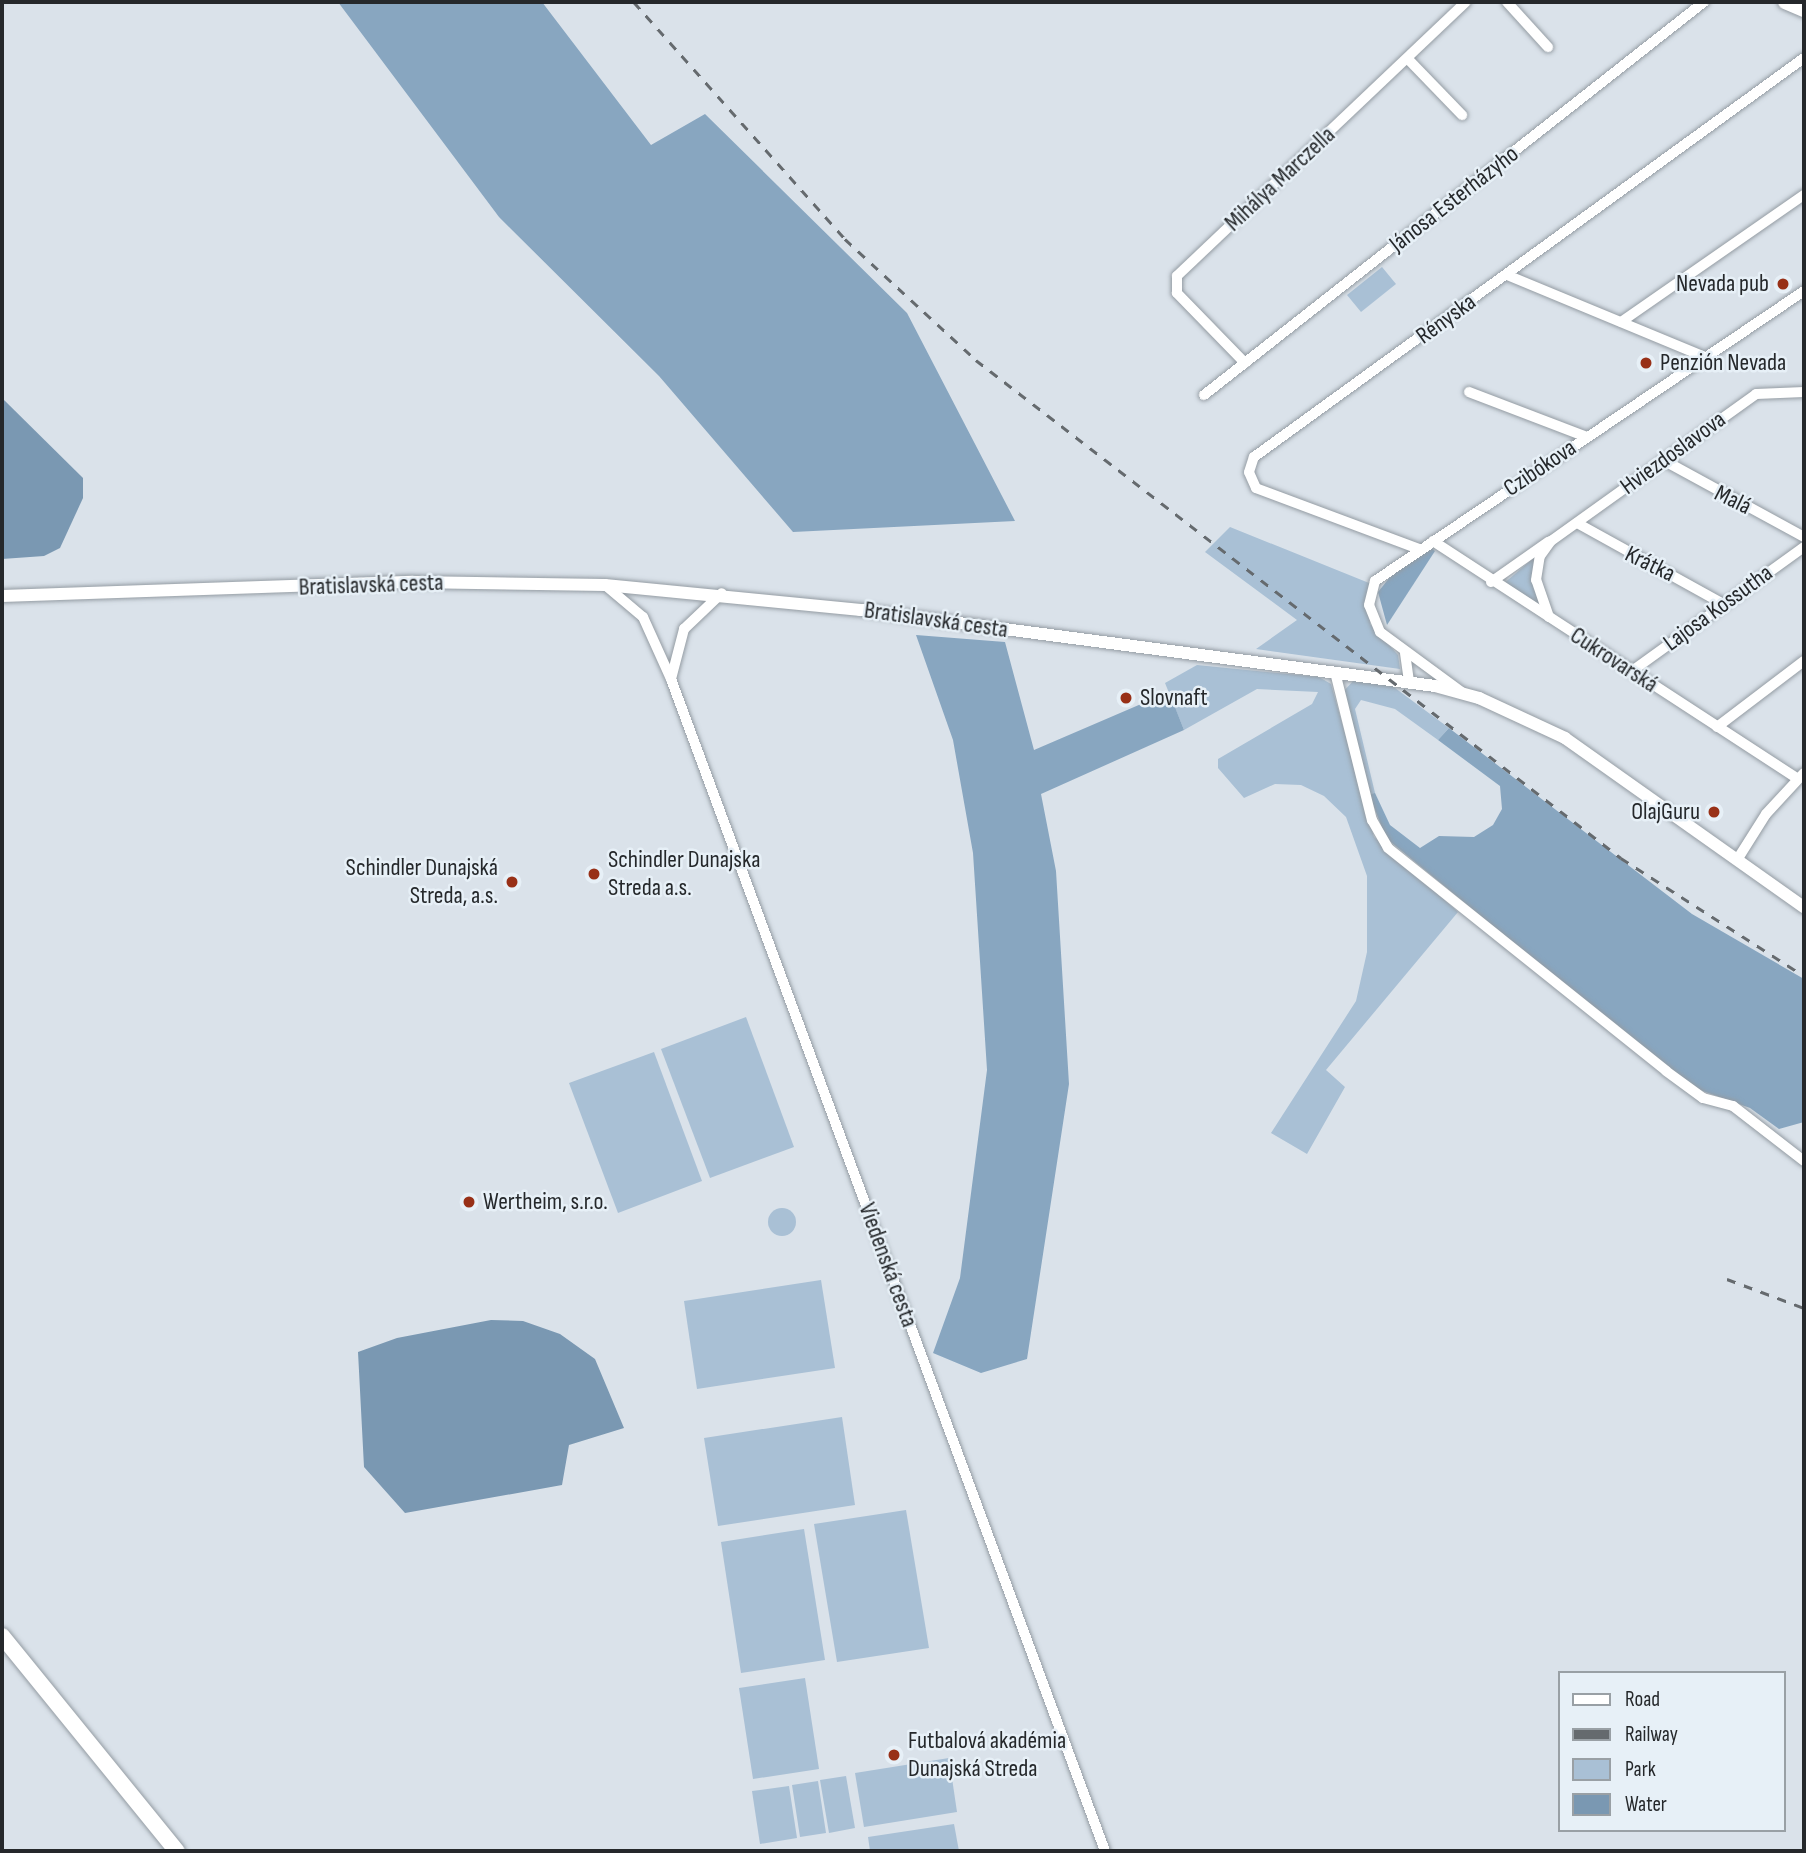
<!DOCTYPE html>
<meta charset="utf-8">
<style>
body{margin:0}
#map{position:relative;width:1806px;height:1853px;overflow:hidden;background:#dae2ea;font-family:"Sofia Sans Condensed",sans-serif}
div>[style]{position:absolute}
[style*='--x']{left:calc(var(--x)*1px);top:calc(var(--y)*1px);width:calc(var(--w)*1px);rotate:calc(var(--a)*1deg)}
.green>*{inset:0;background:#a9c0d5}
.round{border-radius:50%}
.forest>*{inset:0;background:#88a6c0}
.water>*{inset:0;background:#7a98b2}
.roads{filter:drop-shadow(0 0 2px #949ca3) drop-shadow(0 0 2px #949ca3)}
.minor>*{height:10px;margin:-5px;padding:0 5px;transform-origin:5px;border-radius:5px;background:#fff}
.tertiary>*{height:12px;margin:-6px;padding:0 6px;transform-origin:6px;border-radius:6px;background:#fff}
.secondary>*{height:14px;margin:-7px;padding:0 7px;transform-origin:7px;border-radius:7px;background:#fff}
.primary>*{height:16px;margin:-8px;padding:0 8px;transform-origin:8px;border-radius:8px;background:#fff}
.rail>*{height:2.5px;margin-top:-1.25px;transform-origin:0;background:repeating-linear-gradient(90deg,#656a6e 0 9px,transparent 0 18px)}
.dots>*{width:19px;height:19px;translate:-50% -50%;box-sizing:border-box;border:4px solid #e7f0f7;border-radius:50%}
span{translate:-50% -50%;white-space:nowrap;text-align:center;line-height:1.15;-webkit-text-stroke:5px #e7f0f7;paint-order:stroke}
.street-label{font-size:24px;color:#25282b}
.poi-label{font-size:24px;color:#25282b}
.right{translate:-100% -50%;text-align:right}
.left{translate:0 -50%;text-align:left}
.frame{position:absolute;inset:0;border:4px solid #25282b;pointer-events:none}
.legend{position:absolute;left:1558px;top:1671px;width:228px;height:161px;box-sizing:border-box;background:#e7f0f7;border:2px solid #99a0a5;margin:0;padding:9px 12px;list-style:none;font-size:21px;color:#25282b}
.legend li{display:flex;align-items:center;gap:14px;height:35px}
.legend b{width:35px;border:2px solid #99a0a5}
</style>
<div id="map">
<div class="green">
<i style="clip-path:polygon(1382px 267px,1396px 284px,1361px 312px,1347px 295px)"></i>
<i style="clip-path:polygon(1230px 527px,1369px 583px,1370px 624px,1398px 655px,1400px 669px,1256px 649px,1297px 620px,1205px 552px)"></i>
<i style="clip-path:polygon(1537px 555px,1532px 579px,1541px 612px,1502px 585px)"></i>
<i style="clip-path:polygon(1197px 665px,1319px 677px,1331px 684px,1374px 837px,1458px 912px,1326px 1070px,1345px 1087px,1307px 1154px,1271px 1133px,1356px 1001px,1367px 952px,1367px 876px,1346px 817px,1324px 796px,1301px 785px,1275px 784px,1244px 798px,1218px 768px,1218px 759px,1312px 704px,1318px 692px,1257px 689px,1184px 730px,1165px 683px)"></i>
<i style="clip-path:polygon(1354px 680px,1391px 685px,1449px 728px,1438px 740px,1395px 709px,1361px 700px,1355px 709px,1375px 793px,1369px 794px,1342px 693px)"></i>
<i style="clip-path:polygon(746px 1017px,794px 1147px,710px 1178px,661px 1049px)"></i>
<i style="clip-path:polygon(654px 1052px,702px 1181px,618px 1213px,569px 1083px)"></i>
<i class="round" style="left:768px;top:1208px;width:28px;height:28px"></i>
<i style="clip-path:polygon(821px 1280px,835px 1368px,697px 1389px,684px 1301px)"></i>
<i style="clip-path:polygon(842px 1417px,855px 1505px,718px 1526px,704px 1438px)"></i>
<i style="clip-path:polygon(906px 1510px,929px 1648px,837px 1662px,814px 1524px)"></i>
<i style="clip-path:polygon(804px 1529px,825px 1660px,741px 1673px,721px 1542px)"></i>
<i style="clip-path:polygon(805px 1678px,819px 1769px,753px 1779px,739px 1688px)"></i>
<i style="clip-path:polygon(949px 1758px,957px 1812px,864px 1827px,855px 1773px)"></i>
<i style="clip-path:polygon(846px 1776px,855px 1828px,829px 1833px,820px 1780px)"></i>
<i style="clip-path:polygon(818px 1781px,826px 1833px,800px 1837px,792px 1785px)"></i>
<i style="clip-path:polygon(789px 1786px,797px 1838px,760px 1844px,752px 1791px)"></i>
<i style="clip-path:polygon(954px 1824px,959px 1851px,870px 1851px,868px 1837px)"></i>
</div>
<div class="forest">
<i style="clip-path:polygon(338px 2px,542px 2px,651px 145px,705px 114px,907px 313px,1015px 521px,793px 532px,659px 376px,499px 217px)"></i>
<i style="clip-path:polygon(1431px 548px,1435px 551px,1387px 625px,1378px 592px,1394px 572px)"></i>
<i style="clip-path:polygon(916px 635px,1005px 642px,1034px 750px,1169px 692px,1184px 730px,1041px 794px,1056px 871px,1069px 1084px,1027px 1359px,981px 1373px,933px 1353px,960px 1278px,987px 1070px,973px 853px,953px 740px)"></i>
<i style="clip-path:polygon(1449px 728px,1692px 914px,1804px 979px,1804px 1122px,1779px 1129px,1750px 1108px,1686px 1085px,1386px 838px,1369px 794px,1375px 793px,1390px 825px,1420px 848px,1439px 836px,1474px 837px,1493px 825px,1502px 809px,1500px 786px,1438px 740px)"></i>
</div>
<div class="water">
<i style="clip-path:polygon(2px 398px,83px 478px,83px 498px,60px 548px,44px 556px,2px 559px)"></i>
<i style="clip-path:polygon(491px 1320px,523px 1321px,560px 1334px,595px 1359px,624px 1428px,569px 1445px,562px 1485px,405px 1513px,364px 1467px,358px 1352px,397px 1338px)"></i>
</div>
<div class="roads">
<div class="minor">
<i style="--x:1507;--y:2;--w:61;--a:47.7"></i>
<i style="--x:1408;--y:59;--w:78;--a:46"></i>
<i style="--x:1507;--y:275;--w:214;--a:22.5"></i>
<i style="--x:1621;--y:322;--w:223;--a:-34.8"></i>
<i style="--x:1245;--y:363;--w:98;--a:-134.2"></i>
<i style="--x:1177;--y:293;--w:17;--a:-90"></i>
<i style="--x:1177;--y:276;--w:398;--a:-43.5"></i>
<i style="--x:1469;--y:392;--w:126;--a:20.9"></i>
<i style="--x:1204;--y:395;--w:636;--a:-38.17"></i>
<i style="--x:1663;--y:460;--w:161;--a:28.6"></i>
<i style="--x:1577;--y:523;--w:167;--a:29"></i>
<i style="--x:1433;--y:541;--w:434;--a:33.1"></i>
<i style="--x:1419;--y:549;--w:174;--a:-159.5"></i>
<i style="--x:1256;--y:488;--w:17;--a:-114"></i>
<i style="--x:1249;--y:472;--w:16;--a:-72"></i>
<i style="--x:1254;--y:457;--w:679;--a:-35.96"></i>
<i style="--x:1491;--y:582;--w:70;--a:-35.1"></i>
<i style="--x:605;--y:585;--w:50;--a:40.1"></i>
<i style="--x:643;--y:617;--w:68;--a:65.7"></i>
<i style="--x:671;--y:679;--w:1250;--a:69.68"></i>
<i style="--x:1549;--y:617;--w:39;--a:-109"></i>
<i style="--x:1536;--y:580;--w:24;--a:-81"></i>
<i style="--x:1540;--y:556;--w:19;--a:-54"></i>
<i style="--x:1551;--y:541;--w:252;--a:-35.6"></i>
<i style="--x:1756;--y:394;--w:48;--a:-2.4"></i>
<i style="--x:1405;--y:653;--w:29;--a:82"></i>
<i style="--x:1632;--y:671;--w:212;--a:-35.8"></i>
<i style="--x:1335;--y:672;--w:153;--a:76"></i>
<i style="--x:1372;--y:820;--w:32;--a:60"></i>
<i style="--x:1388;--y:848;--w:356;--a:38.7"></i>
<i style="--x:1666;--y:1071;--w:46;--a:36.1"></i>
<i style="--x:1703;--y:1098;--w:31;--a:15"></i>
<i style="--x:1733;--y:1106;--w:90;--a:37.8"></i>
<i style="--x:671;--y:679;--w:52;--a:-75.4"></i>
<i style="--x:684;--y:629;--w:52;--a:-43.5"></i>
<i style="--x:1463;--y:693;--w:103;--a:-143.7"></i>
<i style="--x:1380;--y:632;--w:29;--a:-112"></i>
<i style="--x:1369;--y:605;--w:25;--a:-76"></i>
<i style="--x:1375;--y:581;--w:518;--a:-34.06"></i>
<i style="--x:1717;--y:727;--w:109;--a:-37.2"></i>
<i style="--x:1737;--y:860;--w:54;--a:-57.8"></i>
<i style="--x:1766;--y:814;--w:56;--a:-47.2"></i>
</div>
<div class="tertiary">
<i style="--x:2;--y:596;--w:411;--a:-2"></i>
<i style="--x:413;--y:582;--w:192;--a:0.9"></i>
<i style="--x:605;--y:585;--w:257;--a:5.6"></i>
<i style="--x:861;--y:610;--w:579;--a:7.54"></i>
<i style="--x:1435;--y:686;--w:46;--a:15.3"></i>
<i style="--x:1479;--y:698;--w:95;--a:24.9"></i>
<i style="--x:1565;--y:738;--w:293;--a:35.3"></i>
</div>
<div class="secondary">
<i style="--x:1785;--y:2;--w:21;--a:23"></i>
</div>
<div class="primary">
<i style="--x:2;--y:1636;--w:277;--a:50.9"></i>
</div>
</div>
<div class="rail">
<i style="--x:634;--y:2;--w:317;--a:48.3"></i>
<i style="--x:845;--y:239;--w:178;--a:42.7"></i>
<i style="--x:976;--y:360;--w:815;--a:37.67"></i>
<i style="--x:1621;--y:858;--w:218;--a:32.8"></i>
<i style="--x:1727;--y:1279;--w:82;--a:20.6"></i>
</div>
<div class="dots">
<i style="left:1783px;top:284px;background:#983017"></i>
<i style="left:1646px;top:363px;background:#983017"></i>
<i style="left:1126px;top:698px;background:#983017"></i>
<i style="left:1714px;top:812px;background:#983017"></i>
<i style="left:594px;top:874px;background:#983017"></i>
<i style="left:512px;top:882px;background:#983017"></i>
<i style="left:469px;top:1202px;background:#983017"></i>
<i style="left:894px;top:1755px;background:#983017"></i>
</div>
<div class="street-label">
<span style="left:1280px;top:179px;rotate:-43deg">Mihálya Marczella</span>
<span style="left:1454px;top:199px;rotate:-38deg">Jánosa Esterházyho</span>
<span style="left:1446px;top:319px;rotate:-36deg">Rényska</span>
<span style="left:1673px;top:453px;rotate:-36deg">Hviezdoslavova</span>
<span style="left:1540px;top:468px;rotate:-34deg">Czibókova</span>
<span style="left:1733px;top:500px;rotate:26deg">Malá</span>
<span style="left:1650px;top:564px;rotate:26deg">Krátka</span>
<span style="left:371px;top:585px;rotate:-2deg">Bratislavská cesta</span>
<span style="left:1718px;top:608px;rotate:-36deg">Lajosa Kossutha</span>
<span style="left:936px;top:620px;rotate:8deg">Bratislavská cesta</span>
<span style="left:1614px;top:660px;rotate:33deg">Cukrovarská</span>
<span style="left:888px;top:1265px;rotate:70deg">Viedenská cesta</span>
</div>
<div class="poi-label">
<span class="right" style="left:1769px;top:284px">Nevada pub</span>
<span class="left" style="left:1660px;top:363px">Penzión Nevada</span>
<span class="left" style="left:1140px;top:698px">Slovnaft</span>
<span class="right" style="left:1700px;top:812px">OlajGuru</span>
<span class="left" style="left:608px;top:874px">Schindler Dunajska<br>Streda a.s.</span>
<span class="right" style="left:498px;top:882px">Schindler Dunajská<br>Streda, a.s.</span>
<span class="left" style="left:483px;top:1202px">Wertheim, s.r.o.</span>
<span class="left" style="left:908px;top:1755px">Futbalová akadémia<br>Dunajská Streda</span>
</div>
<div class="frame"></div>
<ul class="legend">
<li><b style="height:9px;background:#fff"></b>Road</li>
<li><b style="height:9px;background:#656a6e"></b>Railway</li>
<li><b style="height:19px;background:#a9c0d5"></b>Park</li>
<li><b style="height:19px;background:#7a98b2"></b>Water</li>
</ul>
</div>
